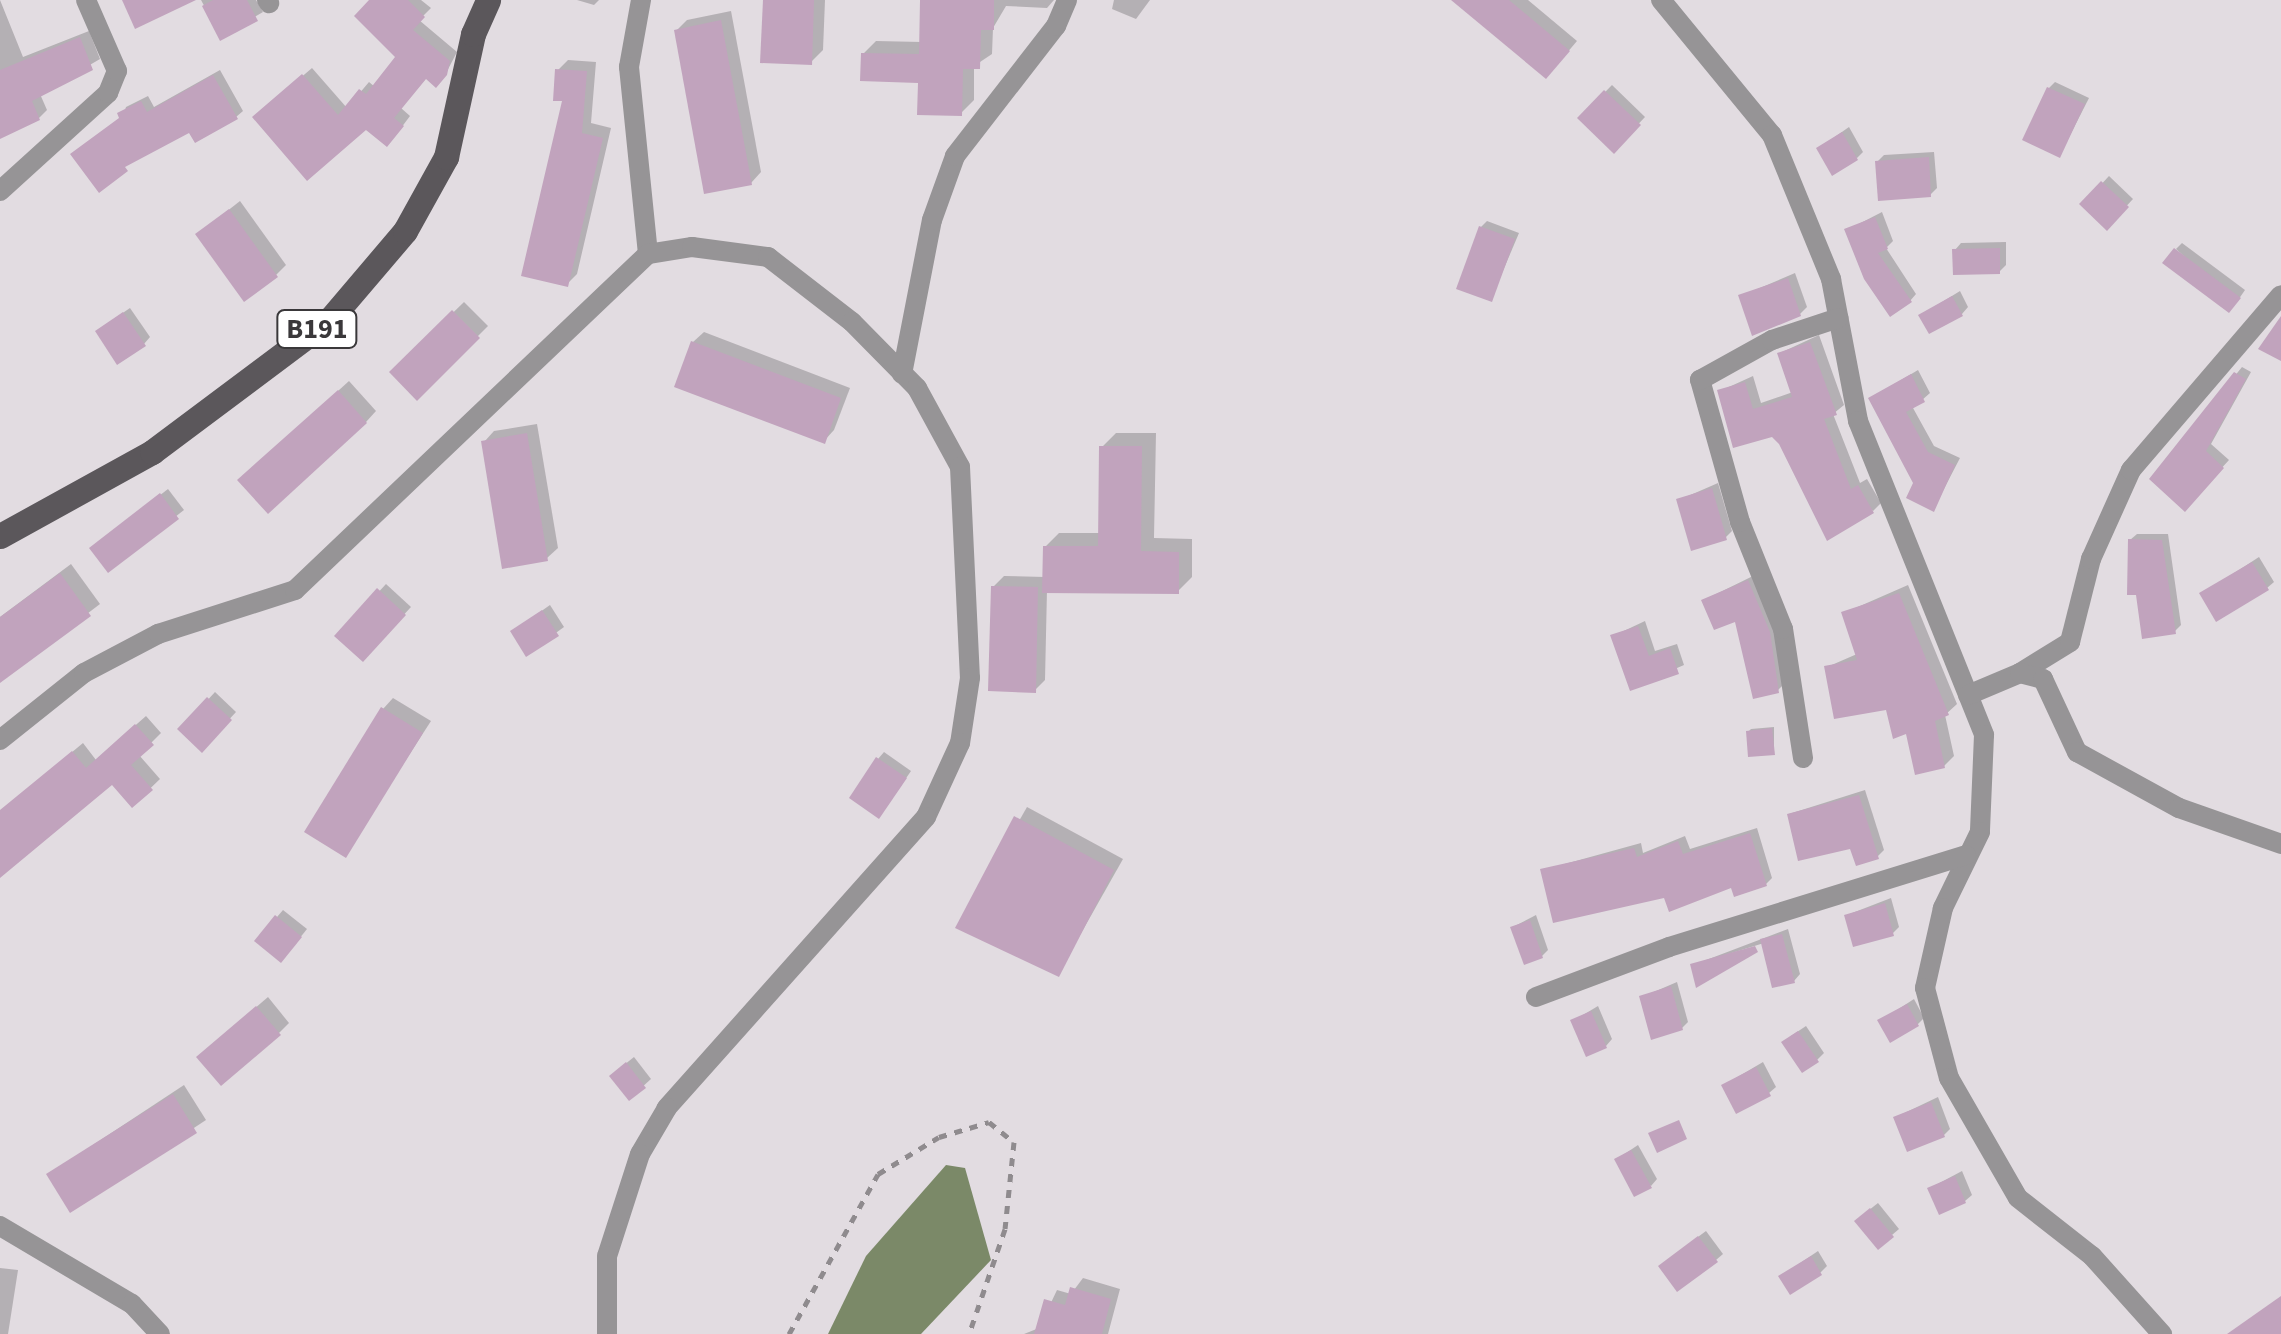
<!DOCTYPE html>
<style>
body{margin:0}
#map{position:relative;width:2281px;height:1334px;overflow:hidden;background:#e2dce1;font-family:"Source Sans 3",sans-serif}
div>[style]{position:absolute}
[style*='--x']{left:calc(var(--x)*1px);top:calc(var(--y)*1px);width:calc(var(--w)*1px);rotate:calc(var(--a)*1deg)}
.water>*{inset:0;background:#7b8968}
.shadow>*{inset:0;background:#0003}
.building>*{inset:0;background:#c1a3bd}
.path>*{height:5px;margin-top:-2.5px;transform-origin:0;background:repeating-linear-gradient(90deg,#8f8b8e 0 8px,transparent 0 16px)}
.minor>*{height:20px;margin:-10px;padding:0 10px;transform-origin:10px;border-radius:10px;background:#969496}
.primary>*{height:25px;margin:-12.5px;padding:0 12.5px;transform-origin:12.5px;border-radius:12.5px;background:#5b575b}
span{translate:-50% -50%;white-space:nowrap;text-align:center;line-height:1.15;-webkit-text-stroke:8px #fff;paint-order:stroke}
.shield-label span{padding:2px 8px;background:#fff;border:2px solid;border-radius:8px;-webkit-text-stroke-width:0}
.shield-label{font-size:28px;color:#3a383a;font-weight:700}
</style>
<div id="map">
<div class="water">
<i style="clip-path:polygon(946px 1165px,965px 1168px,991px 1260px,921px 1334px,828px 1334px,866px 1256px)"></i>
</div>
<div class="shadow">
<i style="clip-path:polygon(0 0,23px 57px,89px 31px,100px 59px,40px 94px,47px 110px,39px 118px,0 136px)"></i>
<i style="clip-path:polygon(201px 0,256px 0,263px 12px,221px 37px)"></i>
<i style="clip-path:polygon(373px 0,421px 0,431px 8px,419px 20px,457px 52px,444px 77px,427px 77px,401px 108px,410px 116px,395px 136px,264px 109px,312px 68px,347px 108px,369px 82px,375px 87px,399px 57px)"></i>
<i style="clip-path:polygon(577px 0,599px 0,594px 5px)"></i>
<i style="clip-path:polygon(766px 0,825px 0,823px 50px,811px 62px)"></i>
<i style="clip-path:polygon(923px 0,1054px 0,1047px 8px,1006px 6px,993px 28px,992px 54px,974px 66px,974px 100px,961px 113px,921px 80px,863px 54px,876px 41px,922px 42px)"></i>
<i style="clip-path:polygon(1114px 0,1150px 0,1136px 19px,1112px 9px)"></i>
<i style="clip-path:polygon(1464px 0,1528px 0,1577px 41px,1555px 67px)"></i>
<i style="clip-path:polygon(731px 11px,761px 172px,751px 183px,676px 31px,687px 20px)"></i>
<i style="clip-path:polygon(568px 60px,596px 62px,591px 123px,611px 128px,577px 274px,567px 284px,565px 99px,558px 70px)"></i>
<i style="clip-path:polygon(220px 70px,243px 111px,236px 117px,190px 130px,131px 160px,100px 189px,126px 107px,148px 96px,154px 107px)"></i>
<i style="clip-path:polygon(2055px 82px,2089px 98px,2060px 155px,2049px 88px)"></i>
<i style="clip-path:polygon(1612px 85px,1645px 117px,1614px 150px,1580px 118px)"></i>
<i style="clip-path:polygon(1849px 127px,1863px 152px,1857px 158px,1819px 148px)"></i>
<i style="clip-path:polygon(1934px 152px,1937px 188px,1930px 195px,1877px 162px,1884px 155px)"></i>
<i style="clip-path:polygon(2109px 176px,2133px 199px,2107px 227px,2083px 204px)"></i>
<i style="clip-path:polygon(240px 201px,286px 265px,276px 275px,198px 234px)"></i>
<i style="clip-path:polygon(1882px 212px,1893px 241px,1886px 248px,1916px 294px,1910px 301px,1847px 230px)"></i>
<i style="clip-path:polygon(1487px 221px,1519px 233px,1491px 299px,1481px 227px)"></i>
<i style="clip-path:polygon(2006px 242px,2006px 265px,1999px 272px,1955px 250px,1961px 243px)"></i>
<i style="clip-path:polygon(2182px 243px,2245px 290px,2236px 303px,2176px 249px)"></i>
<i style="clip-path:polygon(1795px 273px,1807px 307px,1800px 314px,1741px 296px)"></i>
<i style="clip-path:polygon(1960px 291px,1968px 307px,1962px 314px,1921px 315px)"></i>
<i style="clip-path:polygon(464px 302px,488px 326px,417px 397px,392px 372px)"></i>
<i style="clip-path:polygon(130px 308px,150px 337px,144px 344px,105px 325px)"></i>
<i style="clip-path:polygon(704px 332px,850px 388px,834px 430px,824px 441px,693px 342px)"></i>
<i style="clip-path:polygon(1819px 335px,1844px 405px,1833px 414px,1860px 483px,1867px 479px,1881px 503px,1873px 511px,1720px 391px,1753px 376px,1761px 403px,1793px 392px,1780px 353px)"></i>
<i style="clip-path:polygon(2242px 367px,2251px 372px,2211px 444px,2229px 460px,2185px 508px,2152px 479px)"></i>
<i style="clip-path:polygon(1918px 370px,1930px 393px,1913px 408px,1934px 446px,1960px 458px,1934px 508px,1871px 398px)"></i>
<i style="clip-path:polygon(349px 381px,376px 411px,366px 422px,251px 470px)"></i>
<i style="clip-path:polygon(537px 424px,558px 548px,547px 558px,484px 442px,494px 431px)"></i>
<i style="clip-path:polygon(1116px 433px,1156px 433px,1154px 538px,1192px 539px,1192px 577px,1178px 591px,1047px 590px,1045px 680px,1035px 690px,993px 587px,1004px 576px,1045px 577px,1045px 547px,1059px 533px,1101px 533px,1102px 447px)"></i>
<i style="clip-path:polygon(1718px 483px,1732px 531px,1725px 538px,1679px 500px)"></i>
<i style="clip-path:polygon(168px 489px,184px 510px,108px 569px,99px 542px)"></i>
<i style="clip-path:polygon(2137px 534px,2168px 534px,2181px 625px,2174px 632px,2130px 540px)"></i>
<i style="clip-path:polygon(2259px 557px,2274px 582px,2267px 588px,2202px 594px)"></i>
<i style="clip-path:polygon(71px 564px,100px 604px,0 680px,0 617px)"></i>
<i style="clip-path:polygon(1755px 575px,1775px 625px,1784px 684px,1778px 690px,1737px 618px,1704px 600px)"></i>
<i style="clip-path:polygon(386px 584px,411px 607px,363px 659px,338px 636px)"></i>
<i style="clip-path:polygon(1908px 585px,1957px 704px,1945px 715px,1954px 756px,1944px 766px,1888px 707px,1827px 667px,1857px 654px,1844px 613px)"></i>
<i style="clip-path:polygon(550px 605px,564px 627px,527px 654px,513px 631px)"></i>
<i style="clip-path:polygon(1645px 621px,1655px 651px,1677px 644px,1684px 665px,1631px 688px,1613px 636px)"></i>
<i style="clip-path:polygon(215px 692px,236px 712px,202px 749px,181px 729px)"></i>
<i style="clip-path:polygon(393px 698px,431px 721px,345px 854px,383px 709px)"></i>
<i style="clip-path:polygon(146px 716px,161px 733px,139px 755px,160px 779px,133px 805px,112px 782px,0 874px,0 812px,83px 743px,96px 760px)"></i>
<i style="clip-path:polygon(1774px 727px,1774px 753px,1748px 732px,1751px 729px)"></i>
<i style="clip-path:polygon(884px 752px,911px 771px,885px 809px,878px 759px)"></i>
<i style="clip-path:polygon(1865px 790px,1884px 850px,1877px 857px,1789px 814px)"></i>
<i style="clip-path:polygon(1027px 807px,1123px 859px,1058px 974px,958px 927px)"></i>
<i style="clip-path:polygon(1757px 828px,1772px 878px,1766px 884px,1665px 895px,1543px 870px,1641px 843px,1643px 853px,1685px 836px,1690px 849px)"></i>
<i style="clip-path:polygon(1891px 898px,1899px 927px,1892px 934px,1847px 915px)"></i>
<i style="clip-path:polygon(283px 910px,307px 929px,287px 954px,277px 917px)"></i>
<i style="clip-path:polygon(1536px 915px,1548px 950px,1542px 956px,1513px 927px)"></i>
<i style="clip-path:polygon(1788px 929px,1800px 974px,1794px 981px,1764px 943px,1693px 965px)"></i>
<i style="clip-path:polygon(1677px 982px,1688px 1022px,1682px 1028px,1642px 997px)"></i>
<i style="clip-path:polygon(268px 997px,289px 1023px,279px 1033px,210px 1047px)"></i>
<i style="clip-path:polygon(1914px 999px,1924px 1018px,1918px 1024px,1880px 1021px)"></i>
<i style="clip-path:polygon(1598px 1006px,1612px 1039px,1606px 1046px,1573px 1021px)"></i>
<i style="clip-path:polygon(1806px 1026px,1824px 1053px,1817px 1060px,1791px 1036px)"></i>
<i style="clip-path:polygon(634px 1057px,651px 1079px,630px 1098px,619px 1069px)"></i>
<i style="clip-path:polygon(1763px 1062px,1776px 1087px,1769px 1093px,1724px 1085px)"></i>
<i style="clip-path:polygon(184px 1085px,206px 1120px,71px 1209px,49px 1174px)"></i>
<i style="clip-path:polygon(1938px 1097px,1950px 1129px,1944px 1135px,1896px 1117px)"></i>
<i style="clip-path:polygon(1638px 1145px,1657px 1179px,1651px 1186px,1617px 1159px)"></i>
<i style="clip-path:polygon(1962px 1171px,1972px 1195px,1965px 1201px,1930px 1188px)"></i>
<i style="clip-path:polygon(1878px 1203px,1899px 1229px,1892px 1235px,1864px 1214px)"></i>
<i style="clip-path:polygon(1706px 1231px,1723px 1254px,1716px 1260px,1667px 1260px)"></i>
<i style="clip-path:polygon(1818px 1251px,1827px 1266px,1820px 1273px,1781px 1276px)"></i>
<i style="clip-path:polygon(0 1268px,18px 1270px,8px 1334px,0 1334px)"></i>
<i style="clip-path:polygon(1083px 1278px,1120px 1289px,1108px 1334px,1024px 1334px,1039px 1328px,1057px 1290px,1071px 1294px)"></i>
</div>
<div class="building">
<i style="clip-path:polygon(122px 0,196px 0,135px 29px)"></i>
<i style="clip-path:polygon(213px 0,247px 0,258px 21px,220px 41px,202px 6px)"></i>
<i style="clip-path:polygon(369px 0,408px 0,425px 17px,413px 30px,450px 61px,447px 75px,436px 88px,426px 79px,394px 118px,404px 126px,387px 147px,366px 130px,307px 181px,252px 117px,302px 74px,338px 115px,359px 89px,366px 94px,395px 57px,354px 16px)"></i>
<i style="clip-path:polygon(763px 0,814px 0,812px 65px,760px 63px)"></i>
<i style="clip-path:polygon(920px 0,994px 0,994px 30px,981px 30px,980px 69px,963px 69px,962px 116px,917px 115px,918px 83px,860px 81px,861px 53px,919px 54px)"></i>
<i style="clip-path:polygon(1451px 0,1509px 0,1570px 51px,1546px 79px)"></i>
<i style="clip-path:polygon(721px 20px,752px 185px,704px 194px,674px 30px)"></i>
<i style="clip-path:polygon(80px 37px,93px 70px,32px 101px,40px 120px,0 139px,0 70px)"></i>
<i style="clip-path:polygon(555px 69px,587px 71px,582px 133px,603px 138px,568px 287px,521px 276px,562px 101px,553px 101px)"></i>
<i style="clip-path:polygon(213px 75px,238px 119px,195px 143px,189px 133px,125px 167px,128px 171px,99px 193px,70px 154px,119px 118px,117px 113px,141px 101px,147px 112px)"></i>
<i style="clip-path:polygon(2047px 87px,2085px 104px,2060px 158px,2022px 140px)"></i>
<i style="clip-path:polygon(1604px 90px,1641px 125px,1614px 154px,1577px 118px)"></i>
<i style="clip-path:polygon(1842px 132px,1858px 160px,1832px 176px,1816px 148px)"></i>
<i style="clip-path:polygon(1929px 157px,1931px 197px,1878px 201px,1875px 161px)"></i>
<i style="clip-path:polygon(2101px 181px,2129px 207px,2107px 231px,2079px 204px)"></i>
<i style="clip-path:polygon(229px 209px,278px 277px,244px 302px,195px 234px)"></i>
<i style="clip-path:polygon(1875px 217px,1888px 249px,1878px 253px,1912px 302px,1890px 317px,1864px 279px,1844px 229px)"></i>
<i style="clip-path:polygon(1479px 226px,1515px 239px,1492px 302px,1456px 289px)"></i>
<i style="clip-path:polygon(2000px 248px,2000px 274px,1953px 275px,1952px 249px)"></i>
<i style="clip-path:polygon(2174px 248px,2241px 298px,2229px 313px,2162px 263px)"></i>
<i style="clip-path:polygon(1788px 278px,1801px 316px,1752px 336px,1738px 295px)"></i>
<i style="clip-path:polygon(1952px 296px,1963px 316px,1929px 334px,1918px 315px)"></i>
<i style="clip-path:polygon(452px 310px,480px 338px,417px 401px,389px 372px)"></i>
<i style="clip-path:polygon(123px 312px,146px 346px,117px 365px,95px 331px)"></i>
<i style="clip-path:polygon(2281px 316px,2281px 361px,2258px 349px)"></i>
<i style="clip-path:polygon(691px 341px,841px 398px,825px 444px,674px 387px)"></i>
<i style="clip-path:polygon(1810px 342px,1837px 415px,1824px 419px,1851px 489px,1858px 485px,1874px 513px,1827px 541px,1779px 444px,1772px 437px,1733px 448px,1717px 390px,1745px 382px,1753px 409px,1792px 397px,1777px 353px)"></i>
<i style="clip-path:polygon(2234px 372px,2246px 379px,2206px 451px,2224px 468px,2185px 512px,2149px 479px)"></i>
<i style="clip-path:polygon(1911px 374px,1925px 402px,1906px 412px,1928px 452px,1955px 465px,1934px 512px,1906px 498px,1913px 483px,1868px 398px)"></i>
<i style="clip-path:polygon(338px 390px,367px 423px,268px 514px,237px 480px)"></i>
<i style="clip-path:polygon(527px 433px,548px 561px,502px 569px,481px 441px)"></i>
<i style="clip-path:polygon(1099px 446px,1142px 446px,1141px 551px,1179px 552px,1179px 594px,1042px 593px,1043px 546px,1098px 546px)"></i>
<i style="clip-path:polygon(1712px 488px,1727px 540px,1691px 551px,1676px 499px)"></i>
<i style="clip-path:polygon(160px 493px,179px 519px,108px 573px,89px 548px)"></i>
<i style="clip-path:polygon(2128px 539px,2162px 540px,2176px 634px,2142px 639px,2136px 595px,2127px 595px)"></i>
<i style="clip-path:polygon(2252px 562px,2269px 590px,2216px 622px,2199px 593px)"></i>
<i style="clip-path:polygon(60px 573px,91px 616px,0 683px,0 617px)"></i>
<i style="clip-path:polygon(1748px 580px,1770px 632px,1779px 693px,1753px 699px,1735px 622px,1714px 630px,1701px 600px)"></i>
<i style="clip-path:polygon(991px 586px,1038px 587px,1036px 693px,988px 691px)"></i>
<i style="clip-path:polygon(377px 588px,406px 615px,363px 662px,334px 636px)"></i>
<i style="clip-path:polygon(1899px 593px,1949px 715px,1935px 721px,1945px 768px,1915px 775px,1906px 734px,1893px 739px,1886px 710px,1834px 719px,1824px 666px,1857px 660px,1841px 612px)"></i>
<i style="clip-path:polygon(542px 610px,559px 636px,526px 657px,510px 631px)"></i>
<i style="clip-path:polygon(1638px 626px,1649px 656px,1670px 648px,1679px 674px,1630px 691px,1610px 635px)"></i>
<i style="clip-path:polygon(207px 697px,232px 720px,202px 753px,177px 729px)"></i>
<i style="clip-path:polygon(381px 707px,423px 733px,346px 858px,304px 832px)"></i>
<i style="clip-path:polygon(135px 724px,154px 745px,131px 765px,153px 790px,132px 808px,112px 785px,0 878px,0 810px,72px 751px,86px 768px)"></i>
<i style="clip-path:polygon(1772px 728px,1775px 755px,1748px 757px,1746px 731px)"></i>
<i style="clip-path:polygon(876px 757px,907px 778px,879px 819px,849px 798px)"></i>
<i style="clip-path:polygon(1859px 795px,1879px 859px,1856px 866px,1850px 849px,1798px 861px,1787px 814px)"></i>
<i style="clip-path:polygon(1014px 816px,1114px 870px,1059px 977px,955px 928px)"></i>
<i style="clip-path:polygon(1750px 833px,1767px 886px,1734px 897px,1731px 888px,1669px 912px,1664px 898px,1553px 923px,1540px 869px,1634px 848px,1637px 857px,1678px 841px,1683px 854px)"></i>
<i style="clip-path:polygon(1885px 903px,1894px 936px,1853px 947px,1844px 915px)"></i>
<i style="clip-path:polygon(275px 915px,302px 937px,281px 963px,254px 941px)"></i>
<i style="clip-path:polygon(1530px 920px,1543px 958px,1524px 965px,1510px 927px)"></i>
<i style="clip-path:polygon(1782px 934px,1795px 983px,1772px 988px,1760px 939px)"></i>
<i style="clip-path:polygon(1755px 946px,1758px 952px,1696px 988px,1690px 964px)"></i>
<i style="clip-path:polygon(1671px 986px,1683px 1030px,1651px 1040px,1639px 996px)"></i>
<i style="clip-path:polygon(1907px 1004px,1919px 1026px,1890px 1043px,1877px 1020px)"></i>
<i style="clip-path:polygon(256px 1006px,281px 1035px,221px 1086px,196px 1057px)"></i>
<i style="clip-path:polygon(1591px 1011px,1607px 1048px,1586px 1057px,1570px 1020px)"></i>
<i style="clip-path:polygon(1798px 1031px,1819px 1062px,1802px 1073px,1781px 1042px)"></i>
<i style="clip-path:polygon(626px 1062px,646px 1088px,629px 1101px,609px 1076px)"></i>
<i style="clip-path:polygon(1756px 1067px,1771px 1096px,1736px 1114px,1721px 1085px)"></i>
<i style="clip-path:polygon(173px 1094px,197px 1133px,70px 1213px,46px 1174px)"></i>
<i style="clip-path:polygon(1931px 1102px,1945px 1137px,1907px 1152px,1893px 1117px)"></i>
<i style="clip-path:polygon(1679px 1120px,1687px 1139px,1657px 1153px,1648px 1133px)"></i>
<i style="clip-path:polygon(1631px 1150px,1652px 1188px,1634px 1197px,1614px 1159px)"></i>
<i style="clip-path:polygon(1955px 1176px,1966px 1203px,1939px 1215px,1927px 1188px)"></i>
<i style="clip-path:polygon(1870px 1208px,1894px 1237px,1878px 1250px,1854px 1221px)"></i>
<i style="clip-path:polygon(1698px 1236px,1718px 1262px,1677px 1292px,1658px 1266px)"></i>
<i style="clip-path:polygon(1811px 1256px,1822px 1275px,1790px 1295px,1778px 1276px)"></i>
<i style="clip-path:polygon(1070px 1287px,1111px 1299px,1102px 1334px,1034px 1334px,1044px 1299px,1065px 1305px)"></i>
<i style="clip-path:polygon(2281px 1296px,2281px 1334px,2227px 1334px)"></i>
</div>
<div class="path">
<i style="--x:789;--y:1334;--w:183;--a:-60.9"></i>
<i style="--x:878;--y:1174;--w:71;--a:-31.2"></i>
<i style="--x:939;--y:1137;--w:52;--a:-16.7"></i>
<i style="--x:989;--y:1122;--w:32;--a:39"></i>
<i style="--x:1014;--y:1142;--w:87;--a:95.9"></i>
<i style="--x:1005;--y:1229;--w:111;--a:108.9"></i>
</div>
<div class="minor">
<i style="--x:267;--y:0;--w:4;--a:56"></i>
<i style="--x:641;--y:0;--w:68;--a:100.2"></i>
<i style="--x:629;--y:67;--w:188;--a:84.2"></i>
<i style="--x:1661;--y:0;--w:175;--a:50.6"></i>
<i style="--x:1772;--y:135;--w:156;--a:67.7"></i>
<i style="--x:1831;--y:279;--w:145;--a:79.2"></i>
<i style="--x:1858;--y:421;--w:338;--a:68.1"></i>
<i style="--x:1984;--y:735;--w:97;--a:92.4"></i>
<i style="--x:1980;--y:832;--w:85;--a:116"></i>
<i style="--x:1943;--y:908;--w:82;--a:102.7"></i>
<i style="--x:1925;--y:988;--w:93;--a:75.1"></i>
<i style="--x:1949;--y:1078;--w:138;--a:60.1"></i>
<i style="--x:2018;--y:1198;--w:94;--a:38.1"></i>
<i style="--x:2092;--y:1256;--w:105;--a:48.1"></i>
<i style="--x:0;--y:191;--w:146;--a:-42.2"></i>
<i style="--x:108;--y:93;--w:24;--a:-68"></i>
<i style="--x:117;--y:71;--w:77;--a:-113.6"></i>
<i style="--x:902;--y:374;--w:157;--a:-79"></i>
<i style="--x:932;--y:220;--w:68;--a:-70.2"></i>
<i style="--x:955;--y:156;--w:165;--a:-52.2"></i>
<i style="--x:1056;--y:26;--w:28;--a:-67"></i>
<i style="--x:2020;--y:673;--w:59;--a:-31.8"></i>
<i style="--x:2070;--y:642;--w:86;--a:-75.8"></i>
<i style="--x:2091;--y:559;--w:98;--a:-65.8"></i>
<i style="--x:2131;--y:470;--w:230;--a:-49.4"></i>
<i style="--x:1968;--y:695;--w:56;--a:-22.9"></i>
<i style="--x:2020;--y:673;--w:24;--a:15"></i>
<i style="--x:2043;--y:679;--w:81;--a:65"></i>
<i style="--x:2077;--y:752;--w:116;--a:28.8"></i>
<i style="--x:2179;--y:808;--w:108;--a:19.4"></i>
<i style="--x:0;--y:740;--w:107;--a:-38.6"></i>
<i style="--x:84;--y:673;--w:84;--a:-27.8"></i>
<i style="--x:158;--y:634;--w:144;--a:-17.8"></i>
<i style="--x:295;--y:590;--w:487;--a:-43.6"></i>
<i style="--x:648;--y:254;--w:45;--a:-9"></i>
<i style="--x:692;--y:247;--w:77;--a:7.5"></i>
<i style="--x:768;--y:257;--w:106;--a:37.7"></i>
<i style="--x:852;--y:322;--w:93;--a:45.4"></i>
<i style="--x:917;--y:388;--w:90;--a:61.4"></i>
<i style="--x:960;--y:467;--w:211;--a:87.3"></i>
<i style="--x:970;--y:678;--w:66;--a:98.7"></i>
<i style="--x:960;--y:743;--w:81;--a:114.7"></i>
<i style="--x:926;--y:817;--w:390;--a:131.7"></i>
<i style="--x:667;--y:1108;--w:53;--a:120.4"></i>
<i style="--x:640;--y:1154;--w:107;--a:107.9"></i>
<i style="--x:607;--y:1256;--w:78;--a:90"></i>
<i style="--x:1803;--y:758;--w:131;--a:-98.8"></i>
<i style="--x:1783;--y:629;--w:115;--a:-111.9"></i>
<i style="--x:1740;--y:522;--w:148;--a:-105.7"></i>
<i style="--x:1700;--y:380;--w:82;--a:-29.1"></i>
<i style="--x:1772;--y:340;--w:70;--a:-18.4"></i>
<i style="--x:1536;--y:997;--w:142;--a:-20.6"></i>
<i style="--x:1669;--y:947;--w:311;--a:-17.2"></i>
<i style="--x:0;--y:1226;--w:153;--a:30.6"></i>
<i style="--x:132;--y:1304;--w:41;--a:47"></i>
</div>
<div class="primary">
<i style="--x:0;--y:536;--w:174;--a:-28.9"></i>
<i style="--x:152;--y:452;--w:224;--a:-36.8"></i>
<i style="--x:331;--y:318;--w:114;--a:-49.6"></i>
<i style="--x:405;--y:231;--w:85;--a:-61"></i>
<i style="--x:446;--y:157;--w:126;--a:-77.6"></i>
<i style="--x:473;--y:34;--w:37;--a:-66"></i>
</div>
<div class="shield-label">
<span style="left:317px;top:329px">B191</span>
</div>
</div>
